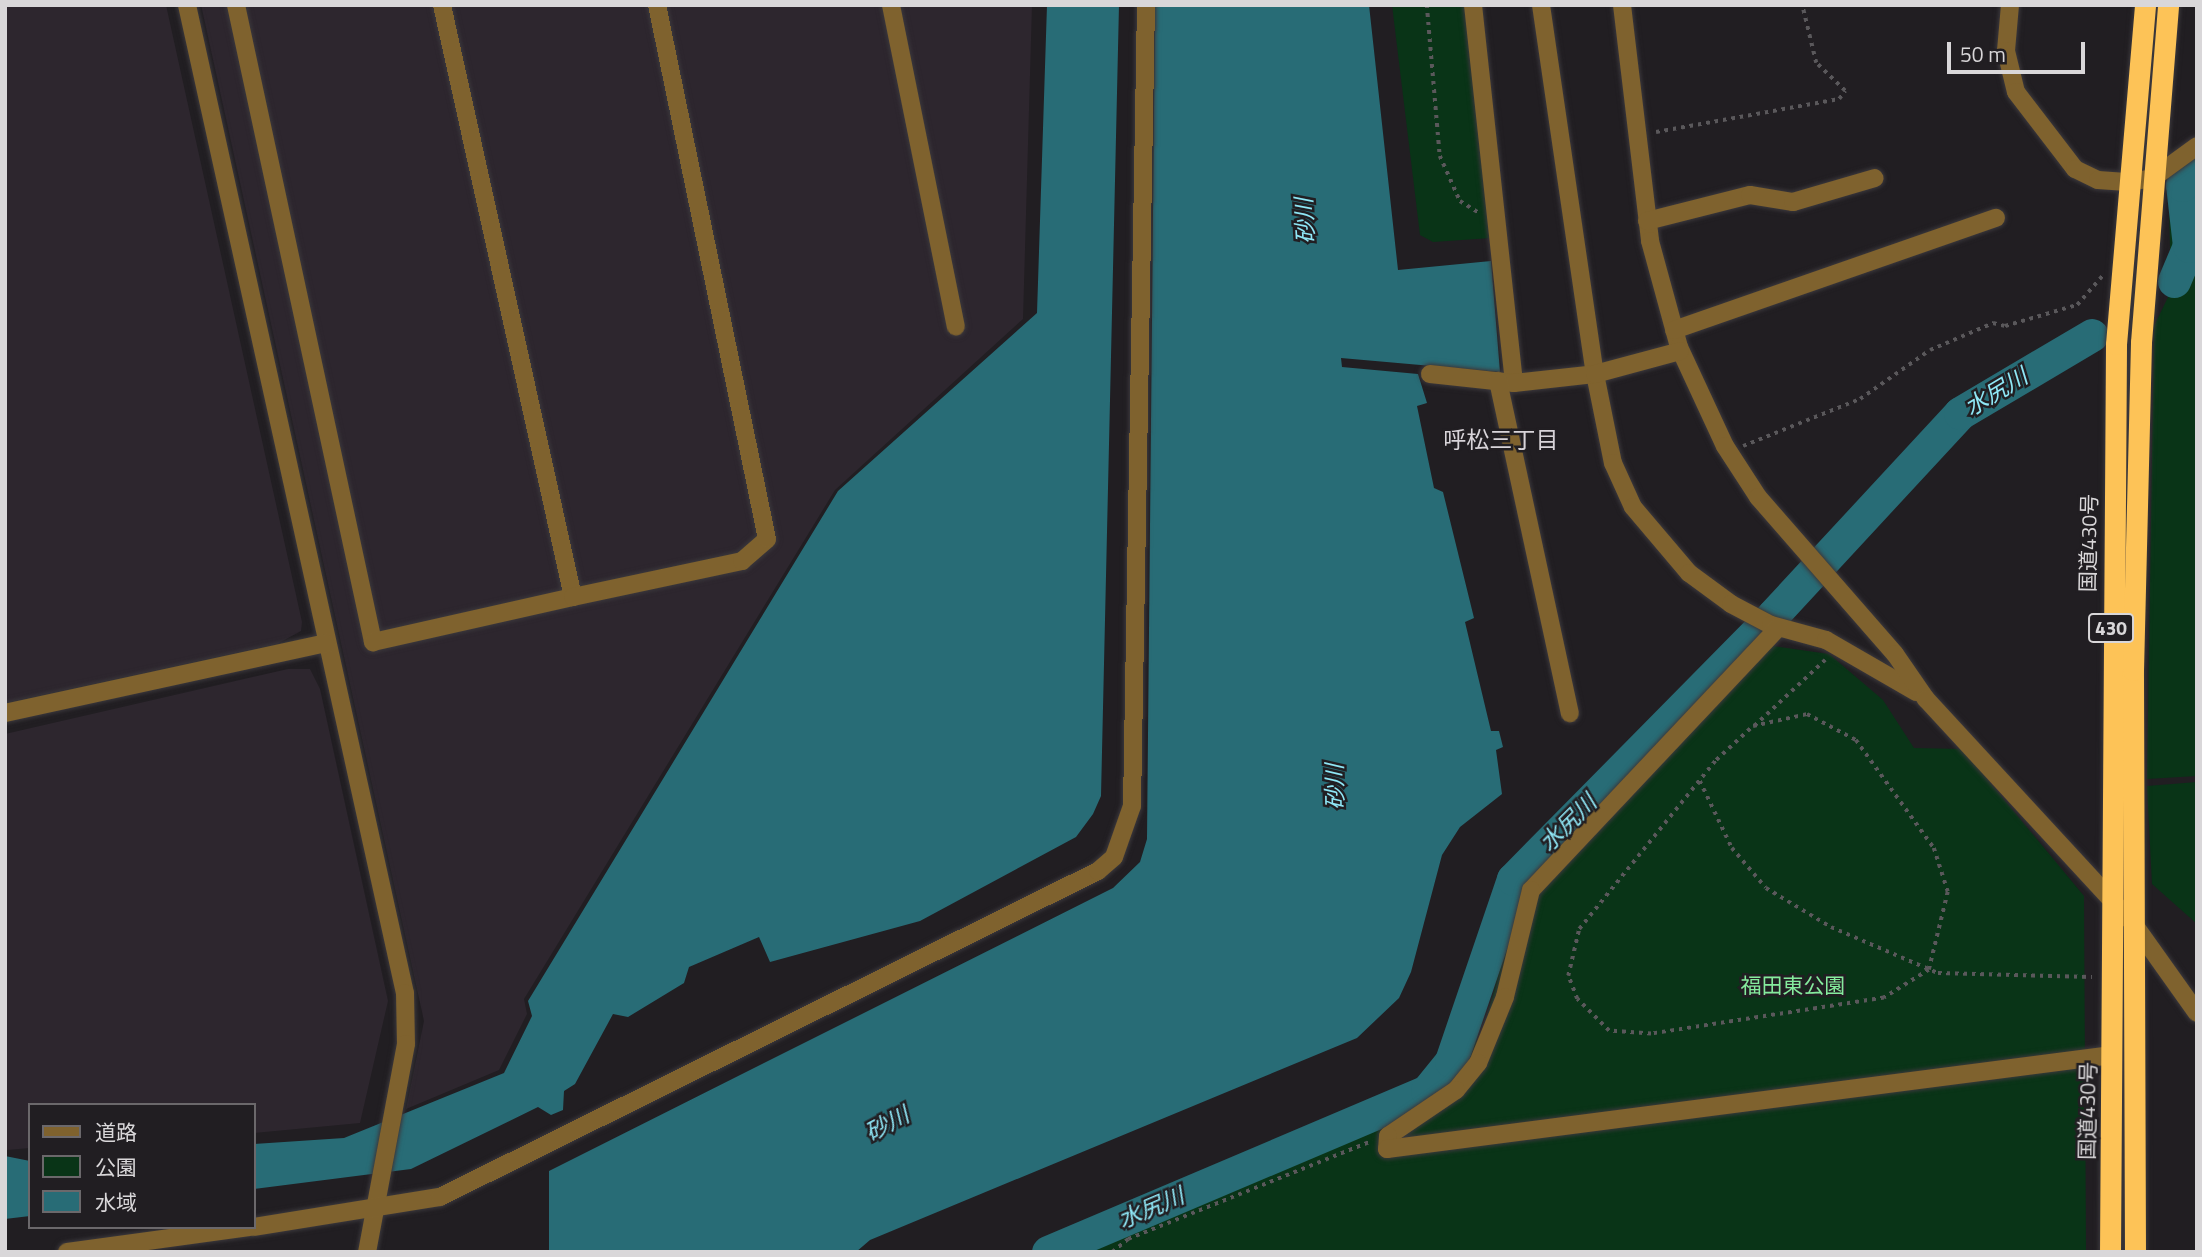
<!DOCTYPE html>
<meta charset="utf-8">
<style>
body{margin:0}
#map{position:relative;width:2202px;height:1257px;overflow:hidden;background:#211e22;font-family:"Titillium Web","Noto Sans JP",sans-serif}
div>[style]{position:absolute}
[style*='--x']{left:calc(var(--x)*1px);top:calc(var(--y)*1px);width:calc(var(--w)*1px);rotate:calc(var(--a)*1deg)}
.built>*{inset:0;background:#2d262e}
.green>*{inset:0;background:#093417}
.water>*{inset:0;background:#286c76}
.river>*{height:33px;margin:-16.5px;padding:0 16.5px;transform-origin:16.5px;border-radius:16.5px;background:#286c76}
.path>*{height:3.5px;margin-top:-1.75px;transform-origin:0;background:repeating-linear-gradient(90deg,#5a585b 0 3.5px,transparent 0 8.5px)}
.roads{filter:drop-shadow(0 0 2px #3b383c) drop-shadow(0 0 2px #3b383c)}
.minor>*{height:18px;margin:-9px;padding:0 9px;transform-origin:9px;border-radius:9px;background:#7f622e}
.highway>*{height:21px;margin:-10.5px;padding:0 10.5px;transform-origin:10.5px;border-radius:10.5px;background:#fdc357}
span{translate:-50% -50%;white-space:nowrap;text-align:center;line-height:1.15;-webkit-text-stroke:5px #211e22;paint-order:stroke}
.shield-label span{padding:2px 5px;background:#211e22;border:2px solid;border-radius:5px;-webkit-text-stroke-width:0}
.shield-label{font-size:19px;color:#d9d7d9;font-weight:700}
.street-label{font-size:21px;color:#d9d7d9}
.park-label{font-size:21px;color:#85eb9d}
.water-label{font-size:23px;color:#8fe7f6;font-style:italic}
.neighbourhood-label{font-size:23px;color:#d8d4d9}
.frame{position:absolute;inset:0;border:7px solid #d9d7d9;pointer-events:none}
.legend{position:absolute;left:28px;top:1103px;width:228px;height:126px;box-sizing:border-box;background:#211e22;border:2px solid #6b686b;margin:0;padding:9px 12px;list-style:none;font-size:21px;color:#d9d7d9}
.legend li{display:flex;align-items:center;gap:14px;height:35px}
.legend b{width:35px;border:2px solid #6b686b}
.scale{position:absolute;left:1947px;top:42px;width:138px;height:32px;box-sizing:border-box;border:4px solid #d9d7d9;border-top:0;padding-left:9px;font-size:21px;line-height:24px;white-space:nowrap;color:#d9d7d9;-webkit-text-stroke:5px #211e22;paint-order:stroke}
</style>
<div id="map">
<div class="built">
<i style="clip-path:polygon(5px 5px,166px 5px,302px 622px,301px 631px,277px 644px,5px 703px)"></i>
<i style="clip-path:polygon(201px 5px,1032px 5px,1023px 319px,835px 490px,524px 999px,527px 1014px,499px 1070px,406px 1109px,424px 1021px)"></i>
<i style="clip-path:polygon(288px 669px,310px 669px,320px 689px,388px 1001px,360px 1123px,254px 1133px,254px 1105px,30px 1105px,30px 1148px,7px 1150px,5px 734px)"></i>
</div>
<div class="green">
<i style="clip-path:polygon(1392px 5px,1467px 5px,1491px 238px,1433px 242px,1420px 235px)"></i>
<i style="clip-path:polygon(2197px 175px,2197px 776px,2147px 779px,2154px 326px,2171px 291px,2169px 203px)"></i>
<i style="clip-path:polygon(1758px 644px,1829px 654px,1883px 700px,1914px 748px,1962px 749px,2084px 896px,2086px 1252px,1077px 1252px,1435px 1098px,1482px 1033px,1523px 889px,1665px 733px)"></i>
<i style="clip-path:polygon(2197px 782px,2197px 924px,2152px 884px,2147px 786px)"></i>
</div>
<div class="water">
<i style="clip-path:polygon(1047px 5px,1119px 5px,1101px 796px,1093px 814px,1076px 837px,920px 921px,770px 962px,759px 937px,689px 967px,684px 983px,628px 1017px,613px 1014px,575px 1084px,564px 1091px,563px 1110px,551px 1115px,538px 1107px,411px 1169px,254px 1189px,254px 1144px,344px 1138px,504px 1073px,532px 1016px,528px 1001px,838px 491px,1037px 313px)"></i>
<i style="clip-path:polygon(1155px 5px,1369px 5px,1398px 270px,1491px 261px,1500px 372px,1341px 358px,1342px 367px,1418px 374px,1427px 403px,1417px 406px,1434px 488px,1443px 492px,1474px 618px,1465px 622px,1491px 731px,1499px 731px,1503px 747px,1496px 750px,1502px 794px,1460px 827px,1442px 855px,1411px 972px,1399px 998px,1357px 1038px,870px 1240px,856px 1252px,549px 1252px,549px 1171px,1113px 888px,1140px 862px,1147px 839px)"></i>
<i style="clip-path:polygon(5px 1156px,30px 1161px,30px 1216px,5px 1219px)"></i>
</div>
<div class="river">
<i style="--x:2174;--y:281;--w:38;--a:-67"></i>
<i style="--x:2189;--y:246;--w:61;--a:-96.5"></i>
<i style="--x:2182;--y:185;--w:22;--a:-47"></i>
<i style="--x:1048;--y:1252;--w:412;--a:-23"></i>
<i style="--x:1427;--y:1091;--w:38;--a:-51"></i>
<i style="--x:1451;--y:1061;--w:192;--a:-71.2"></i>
<i style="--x:1513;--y:879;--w:371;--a:-45.4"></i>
<i style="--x:1773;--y:615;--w:275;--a:-47.2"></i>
<i style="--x:1960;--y:413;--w:153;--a:-30.6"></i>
</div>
<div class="path">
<i style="--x:1427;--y:5;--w:152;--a:85.1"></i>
<i style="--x:1440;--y:156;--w:49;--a:66"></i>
<i style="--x:1460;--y:201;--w:22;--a:32"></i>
<i style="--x:1656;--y:132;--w:186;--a:-10.2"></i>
<i style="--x:1839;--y:99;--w:10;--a:-53"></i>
<i style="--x:1845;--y:91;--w:40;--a:-136"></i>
<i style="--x:1816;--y:63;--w:60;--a:-103.6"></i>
<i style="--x:1743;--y:446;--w:126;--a:-21.9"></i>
<i style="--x:1860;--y:399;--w:85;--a:-35"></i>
<i style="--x:1930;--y:350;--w:69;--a:-23.2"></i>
<i style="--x:1993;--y:323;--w:12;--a:14"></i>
<i style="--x:2005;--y:326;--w:75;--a:-16.3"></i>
<i style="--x:2077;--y:305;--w:38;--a:-49"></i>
<i style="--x:1807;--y:714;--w:55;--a:28"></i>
<i style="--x:1856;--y:740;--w:133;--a:54.2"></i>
<i style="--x:1934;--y:848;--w:46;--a:72.3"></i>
<i style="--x:1948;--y:892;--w:80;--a:103.7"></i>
<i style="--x:1929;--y:970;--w:53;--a:148.1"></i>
<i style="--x:1884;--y:998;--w:236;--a:171.2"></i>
<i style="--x:1651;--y:1034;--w:42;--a:-175.9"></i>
<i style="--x:1609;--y:1031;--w:45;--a:-135"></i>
<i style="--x:1577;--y:999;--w:25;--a:-111"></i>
<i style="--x:1568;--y:976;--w:48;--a:-76.8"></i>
<i style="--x:1579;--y:929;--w:218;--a:-51"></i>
<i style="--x:1716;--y:760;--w:50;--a:-42.6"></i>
<i style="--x:1753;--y:726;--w:55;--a:-12.5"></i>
<i style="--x:1754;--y:726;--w:97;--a:-42.9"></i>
<i style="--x:1700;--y:781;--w:74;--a:64.5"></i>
<i style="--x:1732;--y:848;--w:52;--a:49.6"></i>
<i style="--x:1766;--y:888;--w:76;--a:31"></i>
<i style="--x:1831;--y:927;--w:116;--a:23.3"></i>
<i style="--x:1938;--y:973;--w:154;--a:1.5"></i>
<i style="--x:1112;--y:1252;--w:21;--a:-39"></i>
<i style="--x:1128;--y:1239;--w:263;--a:-21.9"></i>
</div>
<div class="roads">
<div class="minor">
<i style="--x:187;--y:5;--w:1012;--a:77.56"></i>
<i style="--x:405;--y:993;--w:51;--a:88.9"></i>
<i style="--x:406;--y:1044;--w:212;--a:100.6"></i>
<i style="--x:236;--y:5;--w:652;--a:77.86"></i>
<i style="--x:373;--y:642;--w:205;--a:-12.7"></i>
<i style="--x:573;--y:597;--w:606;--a:-102.48"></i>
<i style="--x:891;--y:5;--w:328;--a:78.6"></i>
<i style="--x:1473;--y:5;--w:380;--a:83.8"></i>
<i style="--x:1541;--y:5;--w:373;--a:81.7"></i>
<i style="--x:1595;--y:374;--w:91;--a:78.6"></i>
<i style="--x:1613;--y:463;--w:48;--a:65.6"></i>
<i style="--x:1633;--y:507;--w:87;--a:49.7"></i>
<i style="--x:1689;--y:573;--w:52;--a:36.4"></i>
<i style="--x:1731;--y:604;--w:45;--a:27.7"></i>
<i style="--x:1771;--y:625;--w:57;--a:15.3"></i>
<i style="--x:1826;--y:640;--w:104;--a:30"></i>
<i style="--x:1622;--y:5;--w:238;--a:83.2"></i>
<i style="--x:1650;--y:241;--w:110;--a:74.7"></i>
<i style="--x:1679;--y:347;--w:109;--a:65.1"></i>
<i style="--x:1725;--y:446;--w:61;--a:57.1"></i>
<i style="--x:1758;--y:497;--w:208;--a:48.9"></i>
<i style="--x:1895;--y:654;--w:55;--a:55.4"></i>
<i style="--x:1926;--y:699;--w:305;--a:47.3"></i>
<i style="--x:2133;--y:923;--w:110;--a:54.6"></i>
<i style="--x:2010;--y:5;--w:46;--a:95"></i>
<i style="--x:2006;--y:51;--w:42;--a:76.3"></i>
<i style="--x:2016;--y:92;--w:97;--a:52.5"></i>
<i style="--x:2075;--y:169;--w:25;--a:26"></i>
<i style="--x:2098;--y:180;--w:32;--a:4"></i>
<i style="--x:2130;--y:182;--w:23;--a:-10"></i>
<i style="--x:2153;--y:178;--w:54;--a:-36"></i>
<i style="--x:1647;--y:221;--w:106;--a:-14.2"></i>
<i style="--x:1750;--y:195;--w:44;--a:9.2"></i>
<i style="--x:1793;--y:202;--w:85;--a:-16.3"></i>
<i style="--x:1674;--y:330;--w:341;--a:-19.2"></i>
<i style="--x:1430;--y:374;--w:84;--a:6.1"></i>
<i style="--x:1514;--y:383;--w:81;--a:-6.3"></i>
<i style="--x:1595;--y:374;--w:88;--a:-15.1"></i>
<i style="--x:1498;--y:381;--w:340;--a:77.8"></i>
<i style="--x:573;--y:597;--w:173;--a:-12"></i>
<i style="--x:742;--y:561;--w:33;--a:-41"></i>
<i style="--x:767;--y:539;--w:545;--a:-101.64"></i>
<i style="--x:1778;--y:628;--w:360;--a:133.3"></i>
<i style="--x:1531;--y:890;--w:110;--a:103.7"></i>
<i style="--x:1505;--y:997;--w:71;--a:112.2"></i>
<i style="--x:1478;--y:1063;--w:35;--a:129"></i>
<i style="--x:1456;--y:1090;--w:82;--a:145.9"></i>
<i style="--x:1388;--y:1136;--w:13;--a:94"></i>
<i style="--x:1387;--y:1149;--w:731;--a:-7.39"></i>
<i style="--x:5;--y:713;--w:328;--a:-12.3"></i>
<i style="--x:254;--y:1227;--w:188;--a:-9.2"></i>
<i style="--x:440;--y:1197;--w:734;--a:-26.36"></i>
<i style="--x:1098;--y:871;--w:21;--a:-41"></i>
<i style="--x:1114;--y:857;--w:54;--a:-70.6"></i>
<i style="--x:1132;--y:806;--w:801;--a:-89"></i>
<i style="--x:67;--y:1252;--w:184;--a:-7.8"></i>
</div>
<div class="highway">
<i style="--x:2110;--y:1252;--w:908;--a:-89.62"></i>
<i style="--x:2116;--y:344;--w:340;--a:-85.1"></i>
<i style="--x:2135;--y:1252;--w:582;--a:-90.2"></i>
<i style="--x:2133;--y:670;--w:328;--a:-88.6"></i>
<i style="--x:2141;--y:342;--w:338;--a:-85.4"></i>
</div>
</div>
<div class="shield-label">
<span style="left:2111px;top:628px">430</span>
</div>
<div class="street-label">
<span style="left:2088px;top:543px;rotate:-89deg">国道430号</span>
<span style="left:2087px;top:1111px;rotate:-89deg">国道430号</span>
</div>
<div class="park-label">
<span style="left:1793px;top:985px">福田東公園</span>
</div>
<div class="water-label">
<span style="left:1305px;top:221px;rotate:-93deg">砂川</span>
<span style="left:1996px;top:392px;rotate:-31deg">水尻川</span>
<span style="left:1335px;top:787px;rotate:-91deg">砂川</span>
<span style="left:1568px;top:823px;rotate:-45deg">水尻川</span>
<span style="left:887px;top:1124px;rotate:-28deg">砂川</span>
<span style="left:1151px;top:1208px;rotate:-23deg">水尻川</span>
</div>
<div class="neighbourhood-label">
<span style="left:1501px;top:440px">呼松三丁目</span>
</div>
<div class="frame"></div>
<ul class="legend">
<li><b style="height:9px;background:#7f622e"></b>道路</li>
<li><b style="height:19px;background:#093417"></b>公園</li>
<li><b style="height:19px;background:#286c76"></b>水域</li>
</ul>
<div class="scale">50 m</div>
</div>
